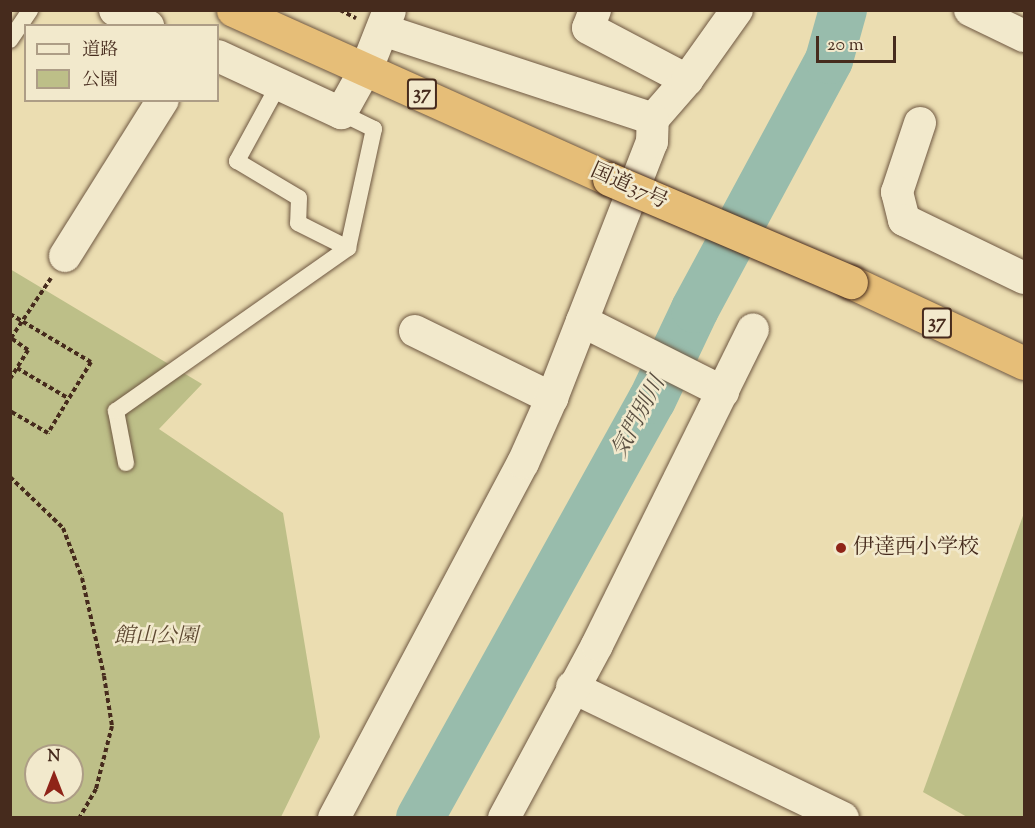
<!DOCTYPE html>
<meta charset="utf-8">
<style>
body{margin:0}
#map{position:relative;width:1035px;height:828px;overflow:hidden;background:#ebddb1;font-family:"Sorts Mill Goudy","Noto Serif JP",serif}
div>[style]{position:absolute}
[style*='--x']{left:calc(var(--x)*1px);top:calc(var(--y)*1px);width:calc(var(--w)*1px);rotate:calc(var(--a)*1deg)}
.green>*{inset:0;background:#bdbf88}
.river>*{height:48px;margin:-24px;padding:0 24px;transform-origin:24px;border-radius:24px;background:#98bcac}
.path>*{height:4px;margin-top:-2px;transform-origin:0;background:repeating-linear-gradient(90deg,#462b1d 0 4.5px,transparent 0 7.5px)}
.roads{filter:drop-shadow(0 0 2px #6f5842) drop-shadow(0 0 2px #6f5842)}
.service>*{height:16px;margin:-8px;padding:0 8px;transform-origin:8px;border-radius:8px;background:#f2e9cc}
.minor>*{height:32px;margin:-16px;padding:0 16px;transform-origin:16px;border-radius:16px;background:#f2e9cc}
.tertiary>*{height:33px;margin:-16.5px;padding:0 16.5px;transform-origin:16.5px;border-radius:16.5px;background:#f2e9cc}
.trunk>*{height:33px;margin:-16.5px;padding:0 16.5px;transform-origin:16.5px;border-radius:16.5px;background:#e6be78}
.bridges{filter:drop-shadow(0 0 2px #462b1d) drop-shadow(0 0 2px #462b1d)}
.trunk-bridge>*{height:33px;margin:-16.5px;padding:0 16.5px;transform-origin:16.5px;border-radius:16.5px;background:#e6be78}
.dots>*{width:16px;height:16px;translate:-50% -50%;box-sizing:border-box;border:3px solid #f2e9cc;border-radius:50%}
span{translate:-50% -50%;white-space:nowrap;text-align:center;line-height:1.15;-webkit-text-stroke:5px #f2e9cc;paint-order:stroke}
.shield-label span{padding:2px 4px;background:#f2e9cc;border:2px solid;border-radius:4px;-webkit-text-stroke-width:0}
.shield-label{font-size:20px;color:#462b1d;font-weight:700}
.street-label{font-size:21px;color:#462b1d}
.poi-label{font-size:21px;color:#462b1d}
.left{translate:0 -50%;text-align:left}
.park-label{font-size:21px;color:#5e4932;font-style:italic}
.water-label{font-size:22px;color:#5a4f41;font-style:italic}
.frame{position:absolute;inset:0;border:12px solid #462b1d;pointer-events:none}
.legend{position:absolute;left:24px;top:24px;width:195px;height:78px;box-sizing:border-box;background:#f2e9cc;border:2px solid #ad9d86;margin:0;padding:8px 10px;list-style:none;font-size:18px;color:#462b1d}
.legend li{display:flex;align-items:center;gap:12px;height:30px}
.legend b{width:30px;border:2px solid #ad9d86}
.north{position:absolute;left:24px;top:744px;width:60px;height:60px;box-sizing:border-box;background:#f2e9cc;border:2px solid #ad9d86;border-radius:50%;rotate:0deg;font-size:16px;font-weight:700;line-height:24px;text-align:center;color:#462b1d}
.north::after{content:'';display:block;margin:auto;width:21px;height:27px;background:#8f2418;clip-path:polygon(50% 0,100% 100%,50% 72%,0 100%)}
.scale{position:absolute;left:816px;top:36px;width:80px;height:27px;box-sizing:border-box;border:3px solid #462b1d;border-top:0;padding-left:8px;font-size:18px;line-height:21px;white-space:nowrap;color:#462b1d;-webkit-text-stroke:4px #f2e9cc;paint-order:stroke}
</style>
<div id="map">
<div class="green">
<i style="clip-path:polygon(evenodd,10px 269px,202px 384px,159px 429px,283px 513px,320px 737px,281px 817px,11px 817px,10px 269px,36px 756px,72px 756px,72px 792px,36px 792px,36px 756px)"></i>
<i style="clip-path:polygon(1024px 513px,1024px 817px,967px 817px,923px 792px)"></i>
</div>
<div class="river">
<i style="--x:420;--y:818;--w:478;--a:-61"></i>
<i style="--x:652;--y:400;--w:101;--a:-64.7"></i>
<i style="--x:695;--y:309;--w:283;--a:-61.7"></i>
<i style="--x:829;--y:60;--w:52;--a:-74.4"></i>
</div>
<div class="path">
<i style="--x:340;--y:10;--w:18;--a:27"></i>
<i style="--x:10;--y:314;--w:94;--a:30.7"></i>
<i style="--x:91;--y:362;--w:83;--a:121.2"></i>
<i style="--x:48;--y:433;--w:44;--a:-149.9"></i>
<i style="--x:11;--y:338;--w:72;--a:-56.3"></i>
<i style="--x:17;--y:368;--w:59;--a:30.5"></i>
<i style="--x:10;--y:379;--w:34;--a:-58"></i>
<i style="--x:28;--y:350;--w:21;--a:-145"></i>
<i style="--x:10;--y:477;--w:74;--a:43.9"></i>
<i style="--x:63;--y:528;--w:53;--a:69.2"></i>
<i style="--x:82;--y:578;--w:100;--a:77.3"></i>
<i style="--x:104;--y:676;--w:51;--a:80.9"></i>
<i style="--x:112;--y:726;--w:65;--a:104.3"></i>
<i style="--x:96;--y:789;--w:34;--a:120"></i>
</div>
<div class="roads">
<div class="service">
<i style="--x:10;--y:40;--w:36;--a:-56"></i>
<i style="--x:279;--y:84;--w:88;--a:118.6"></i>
<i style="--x:237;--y:161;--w:72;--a:30.8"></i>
<i style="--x:299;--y:198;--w:25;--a:92"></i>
<i style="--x:298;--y:223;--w:56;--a:26.6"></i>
<i style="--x:126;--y:463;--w:53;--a:-100.9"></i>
<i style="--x:116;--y:411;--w:284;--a:-35.1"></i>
<i style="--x:348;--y:248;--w:122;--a:-77.7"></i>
<i style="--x:374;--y:129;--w:37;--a:-154"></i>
</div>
<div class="minor">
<i style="--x:115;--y:10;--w:37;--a:26"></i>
<i style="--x:595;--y:10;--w:19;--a:111"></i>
<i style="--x:588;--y:28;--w:112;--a:27.7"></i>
<i style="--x:970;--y:10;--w:60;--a:25.7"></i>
<i style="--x:383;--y:30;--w:284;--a:18.2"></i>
<i style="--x:653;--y:119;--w:52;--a:-48.9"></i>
<i style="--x:687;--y:80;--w:86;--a:-54.5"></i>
<i style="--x:218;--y:56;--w:136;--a:24.9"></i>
<i style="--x:341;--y:113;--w:51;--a:-60.9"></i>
<i style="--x:920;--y:123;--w:73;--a:108.4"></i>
<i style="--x:897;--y:192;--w:29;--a:76"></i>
<i style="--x:904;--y:220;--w:133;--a:25.8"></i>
<i style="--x:65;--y:256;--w:184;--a:-57.9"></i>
<i style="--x:582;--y:321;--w:158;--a:26.7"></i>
<i style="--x:415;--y:331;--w:153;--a:26.1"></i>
<i style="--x:572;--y:687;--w:301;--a:25.8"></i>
<i style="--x:334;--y:818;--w:402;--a:-62"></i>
<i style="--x:523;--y:463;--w:71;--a:-66"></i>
<i style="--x:552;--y:398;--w:275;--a:-68.7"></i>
<i style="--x:652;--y:142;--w:23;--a:-88"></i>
<i style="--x:504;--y:818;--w:196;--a:-61.7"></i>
<i style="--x:597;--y:645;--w:352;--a:-63.7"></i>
</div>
<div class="tertiary">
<i style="--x:366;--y:68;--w:62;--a:-68.4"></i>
</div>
<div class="trunk">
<i style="--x:233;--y:10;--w:412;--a:24.2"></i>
<i style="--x:851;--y:282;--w:191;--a:25.1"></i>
</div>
</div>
<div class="bridges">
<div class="trunk-bridge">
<i style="--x:609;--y:179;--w:263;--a:23.1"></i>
</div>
</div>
<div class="dots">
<i style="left:841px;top:548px;background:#8f2418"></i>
</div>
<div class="shield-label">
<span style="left:422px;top:94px">37</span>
<span style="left:937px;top:323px">37</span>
</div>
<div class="street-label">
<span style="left:629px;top:187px;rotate:24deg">国道37号</span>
</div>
<div class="poi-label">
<span class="left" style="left:853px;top:548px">伊達西小学校</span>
</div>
<div class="park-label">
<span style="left:156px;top:637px">館山公園</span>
</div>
<div class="water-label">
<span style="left:640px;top:418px;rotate:-62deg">気門別川</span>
</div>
<div class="frame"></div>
<ul class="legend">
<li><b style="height:8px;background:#f2e9cc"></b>道路</li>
<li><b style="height:16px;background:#bdbf88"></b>公園</li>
</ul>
<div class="north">N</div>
<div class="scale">20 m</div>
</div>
